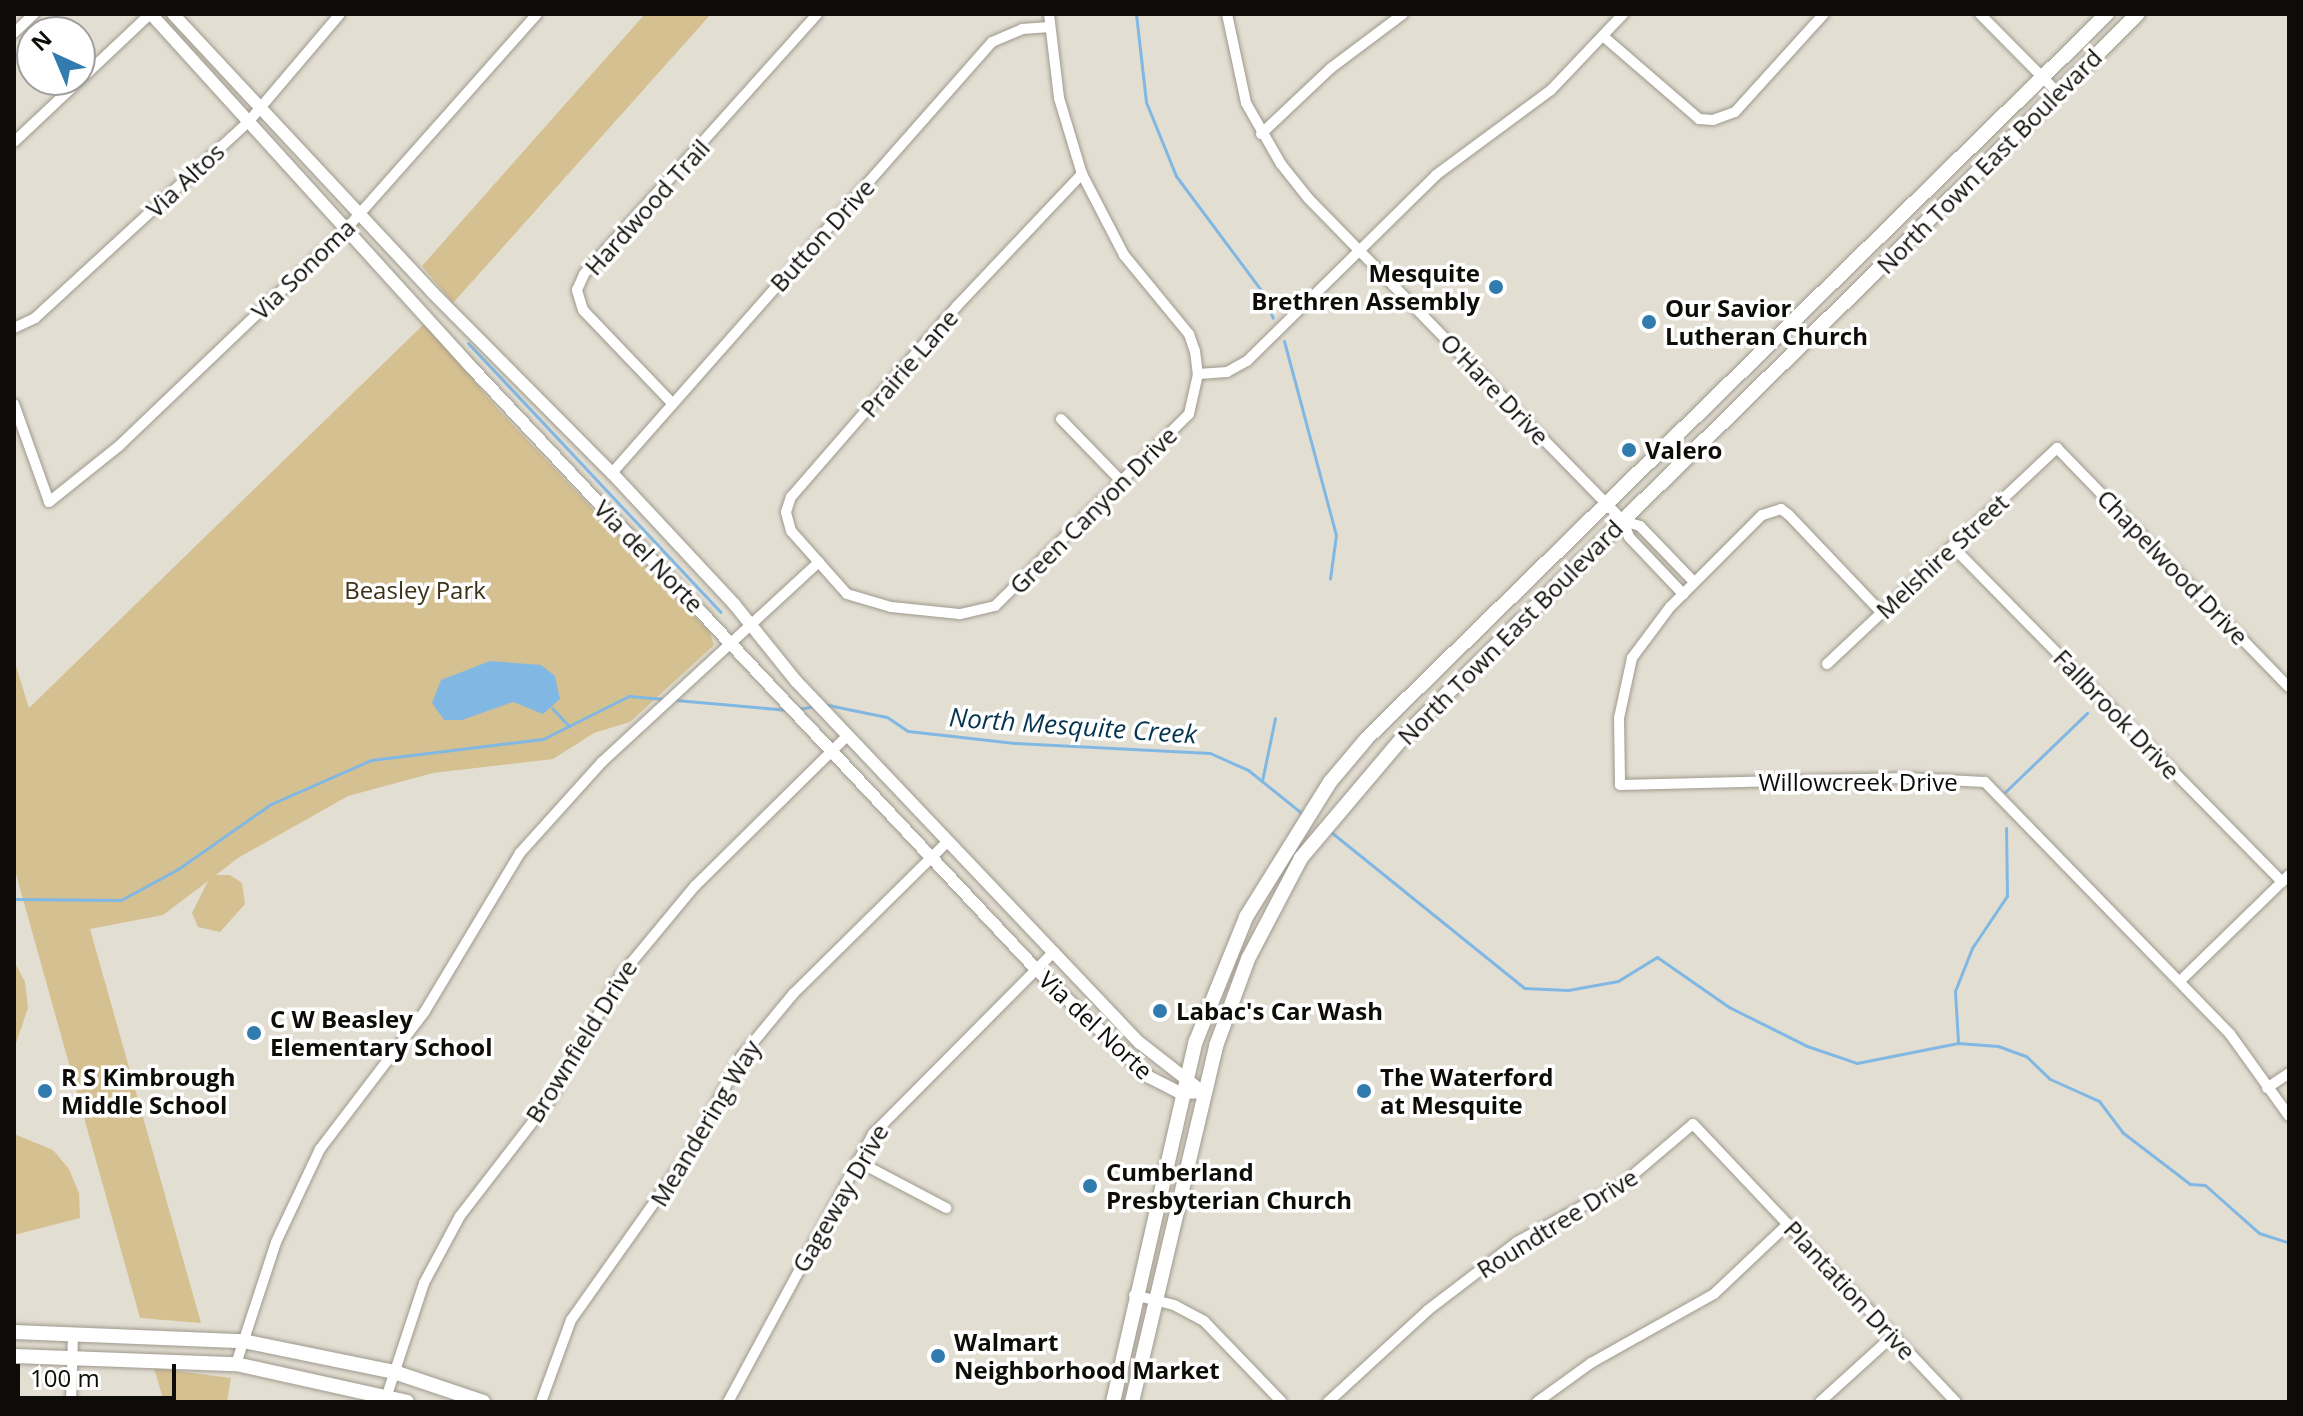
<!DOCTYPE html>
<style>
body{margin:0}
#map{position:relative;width:2303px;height:1416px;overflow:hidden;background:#e3ded2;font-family:"Open Sans",sans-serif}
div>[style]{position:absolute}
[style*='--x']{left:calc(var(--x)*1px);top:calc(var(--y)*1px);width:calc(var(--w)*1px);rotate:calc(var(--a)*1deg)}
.green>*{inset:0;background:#d5c091}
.water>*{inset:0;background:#80b8e3}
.stream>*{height:3px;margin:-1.5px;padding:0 1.5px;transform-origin:1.5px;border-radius:1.5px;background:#80b8e3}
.roads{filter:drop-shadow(0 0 2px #9e998d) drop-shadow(0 0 2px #9e998d)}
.minor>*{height:10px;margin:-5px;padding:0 5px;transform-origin:5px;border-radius:5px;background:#fff}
.tertiary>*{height:12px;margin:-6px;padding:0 6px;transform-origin:6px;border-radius:6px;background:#fff}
.secondary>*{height:14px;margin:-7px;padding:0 7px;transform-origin:7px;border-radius:7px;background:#fff}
.dots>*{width:22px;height:22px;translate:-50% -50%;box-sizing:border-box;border:4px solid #fff;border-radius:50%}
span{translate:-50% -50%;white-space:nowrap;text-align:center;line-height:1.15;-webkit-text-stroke:7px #fff;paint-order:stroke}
.street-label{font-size:24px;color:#0e0c08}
.poi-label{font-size:24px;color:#0e0c08;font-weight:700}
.right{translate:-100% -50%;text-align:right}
.left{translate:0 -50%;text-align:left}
.park-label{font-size:24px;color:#3d3115}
.water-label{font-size:26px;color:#063450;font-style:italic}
.frame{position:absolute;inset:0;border:16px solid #0e0c08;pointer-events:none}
.north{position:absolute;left:16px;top:16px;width:80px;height:80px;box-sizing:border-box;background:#fff;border:2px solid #9f9e9c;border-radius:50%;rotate:316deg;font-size:22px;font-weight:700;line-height:32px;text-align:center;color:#0e0c08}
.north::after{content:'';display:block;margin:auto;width:28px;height:36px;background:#317baf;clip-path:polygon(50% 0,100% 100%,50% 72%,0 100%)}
.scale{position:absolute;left:16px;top:1364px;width:160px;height:36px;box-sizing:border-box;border:4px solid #0e0c08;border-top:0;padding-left:10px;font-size:24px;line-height:28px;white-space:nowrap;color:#0e0c08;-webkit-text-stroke:6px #fff;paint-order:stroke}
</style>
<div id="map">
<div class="green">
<i style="clip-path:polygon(645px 14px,711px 14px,453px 303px,422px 266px)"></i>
<i style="clip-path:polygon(425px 323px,496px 407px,710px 633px,714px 645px,630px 722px,594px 733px,553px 759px,433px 773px,348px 796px,238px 858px,216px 875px,230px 875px,242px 883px,245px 904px,220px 932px,198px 927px,192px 913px,208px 881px,163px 915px,90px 929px,201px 1323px,140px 1318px,14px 867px,14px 660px,29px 708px)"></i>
<i style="clip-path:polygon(14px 961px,25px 982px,28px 1008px,14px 1049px)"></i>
<i style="clip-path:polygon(14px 1134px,53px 1150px,69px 1169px,79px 1193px,80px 1218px,14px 1235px)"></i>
<i style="clip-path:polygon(154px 1368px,231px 1378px,227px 1402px,164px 1402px)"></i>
</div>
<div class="water">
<i style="clip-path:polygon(490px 661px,541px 665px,555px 676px,560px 699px,543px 714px,513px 702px,462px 720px,444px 720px,432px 703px,441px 680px)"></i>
</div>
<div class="stream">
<i style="--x:1136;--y:14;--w:89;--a:83.5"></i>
<i style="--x:1146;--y:102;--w:80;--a:67.9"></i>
<i style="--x:1176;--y:176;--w:142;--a:53.3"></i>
<i style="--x:1261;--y:290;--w:30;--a:67"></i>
<i style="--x:1284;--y:341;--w:201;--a:75"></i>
<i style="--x:1336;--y:535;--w:44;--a:97.8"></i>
<i style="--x:468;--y:343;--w:369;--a:46.8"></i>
<i style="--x:676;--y:700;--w:112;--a:5.1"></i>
<i style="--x:823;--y:704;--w:65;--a:11.5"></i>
<i style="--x:887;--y:717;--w:25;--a:34"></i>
<i style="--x:908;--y:731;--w:107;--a:6.5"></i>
<i style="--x:1014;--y:743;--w:196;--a:2.9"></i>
<i style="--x:1210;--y:753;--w:42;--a:24.1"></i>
<i style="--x:1248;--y:770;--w:72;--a:38.8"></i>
<i style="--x:552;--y:708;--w:25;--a:47"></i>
<i style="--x:799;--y:709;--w:16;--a:-11"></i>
<i style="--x:1262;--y:781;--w:64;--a:-78.3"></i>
<i style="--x:2005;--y:792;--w:114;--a:-43.9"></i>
<i style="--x:1331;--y:832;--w:248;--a:38.9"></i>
<i style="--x:1524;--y:988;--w:44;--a:2.6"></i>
<i style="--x:1568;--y:990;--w:51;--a:-10.2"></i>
<i style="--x:1618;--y:981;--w:46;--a:-31.6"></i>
<i style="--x:1657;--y:957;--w:88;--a:34.8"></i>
<i style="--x:1729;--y:1007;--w:87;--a:26.6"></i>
<i style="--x:1807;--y:1046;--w:53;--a:18.8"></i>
<i style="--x:1857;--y:1063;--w:103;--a:-11.2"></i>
<i style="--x:1958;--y:1043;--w:40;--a:4.3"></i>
<i style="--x:1998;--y:1046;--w:30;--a:20"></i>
<i style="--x:2026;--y:1056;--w:33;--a:44"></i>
<i style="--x:2050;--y:1079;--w:54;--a:24.2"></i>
<i style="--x:2099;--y:1101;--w:39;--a:53"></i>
<i style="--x:2122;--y:1132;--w:86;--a:37.4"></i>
<i style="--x:2190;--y:1184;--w:15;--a:4"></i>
<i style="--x:2205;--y:1185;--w:72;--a:41.6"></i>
<i style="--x:2259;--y:1233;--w:32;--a:18"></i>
<i style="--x:14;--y:899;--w:107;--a:0.5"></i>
<i style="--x:121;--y:900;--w:65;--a:-28.5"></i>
<i style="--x:178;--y:869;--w:113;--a:-35"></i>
<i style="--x:271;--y:804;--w:109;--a:-23.7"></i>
<i style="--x:371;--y:760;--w:173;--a:-7"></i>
<i style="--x:543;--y:739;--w:96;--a:-26.6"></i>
<i style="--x:629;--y:696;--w:35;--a:5"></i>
<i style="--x:1958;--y:1042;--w:51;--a:-93.4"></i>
<i style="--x:1955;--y:991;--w:46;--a:-68.4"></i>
<i style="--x:1972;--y:948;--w:63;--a:-56.1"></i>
<i style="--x:2007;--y:896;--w:68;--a:-90.8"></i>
</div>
<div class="roads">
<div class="minor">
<i style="--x:1049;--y:14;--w:85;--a:83.2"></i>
<i style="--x:1059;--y:98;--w:79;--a:73.2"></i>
<i style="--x:1082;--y:174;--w:91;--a:62.6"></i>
<i style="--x:1124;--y:255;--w:102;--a:50.6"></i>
<i style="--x:1189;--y:334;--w:18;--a:71"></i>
<i style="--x:1195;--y:351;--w:23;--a:83"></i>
<i style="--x:1198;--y:374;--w:41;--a:102.7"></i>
<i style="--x:1189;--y:414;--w:273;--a:135.3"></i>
<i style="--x:995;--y:606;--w:37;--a:167"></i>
<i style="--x:959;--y:614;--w:68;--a:-174.1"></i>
<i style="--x:891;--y:607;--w:46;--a:-163.5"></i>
<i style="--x:847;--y:594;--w:84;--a:-131.6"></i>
<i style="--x:791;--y:531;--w:20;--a:-105"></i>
<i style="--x:786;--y:512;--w:16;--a:-72"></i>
<i style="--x:791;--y:497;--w:253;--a:-49"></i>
<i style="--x:957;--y:306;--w:182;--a:-46.6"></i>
<i style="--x:1227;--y:14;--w:91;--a:77.9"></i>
<i style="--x:1246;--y:103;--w:70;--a:60.2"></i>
<i style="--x:1281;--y:164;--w:43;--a:51.5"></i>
<i style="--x:1308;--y:198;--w:451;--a:45.7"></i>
<i style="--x:1623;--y:521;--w:17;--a:69"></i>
<i style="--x:1629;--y:537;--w:79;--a:46.5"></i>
<i style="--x:1980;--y:14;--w:111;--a:45.4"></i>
<i style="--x:14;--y:33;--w:28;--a:-44"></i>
<i style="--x:1603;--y:36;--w:127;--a:40.8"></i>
<i style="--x:1699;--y:119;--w:14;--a:4"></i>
<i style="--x:1713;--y:120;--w:23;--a:-20"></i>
<i style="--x:1735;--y:112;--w:132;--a:-47.8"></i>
<i style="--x:80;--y:80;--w:96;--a:-43.3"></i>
<i style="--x:1261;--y:134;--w:96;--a:-43.3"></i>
<i style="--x:1331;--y:68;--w:90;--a:-36.9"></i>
<i style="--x:14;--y:142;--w:91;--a:-43.2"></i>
<i style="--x:14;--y:328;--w:23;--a:-25"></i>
<i style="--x:35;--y:318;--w:292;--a:-42.6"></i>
<i style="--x:250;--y:120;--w:139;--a:-49.7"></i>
<i style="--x:1198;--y:374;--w:29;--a:-4"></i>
<i style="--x:1227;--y:372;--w:23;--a:-29"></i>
<i style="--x:1247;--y:361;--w:265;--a:-44.5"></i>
<i style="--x:1436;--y:175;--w:143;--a:-36.5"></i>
<i style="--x:1551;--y:90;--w:105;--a:-46.5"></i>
<i style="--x:671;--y:402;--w:127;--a:-133.7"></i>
<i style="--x:583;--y:310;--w:21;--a:-107"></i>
<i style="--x:577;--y:290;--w:17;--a:-66"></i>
<i style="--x:584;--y:274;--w:349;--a:-48.1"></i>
<i style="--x:14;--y:404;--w:104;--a:70.3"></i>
<i style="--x:49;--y:502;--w:90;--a:-38.7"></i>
<i style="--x:119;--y:446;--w:315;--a:-43.7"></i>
<i style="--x:347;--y:228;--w:286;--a:-48.4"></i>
<i style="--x:1061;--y:419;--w:88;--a:45.9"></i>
<i style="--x:612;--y:473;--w:575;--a:-48.6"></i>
<i style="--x:992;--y:42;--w:33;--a:-23"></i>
<i style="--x:1022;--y:29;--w:28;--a:-4"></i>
<i style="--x:1623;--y:521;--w:18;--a:16"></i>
<i style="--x:1640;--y:526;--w:78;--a:46"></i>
<i style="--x:1952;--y:546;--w:471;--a:45.5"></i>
<i style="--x:1882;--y:613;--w:135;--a:-133.5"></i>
<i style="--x:1789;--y:515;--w:10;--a:-143"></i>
<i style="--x:1781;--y:509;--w:20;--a:162"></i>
<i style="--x:1762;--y:515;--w:130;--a:135"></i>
<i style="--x:1670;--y:607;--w:64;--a:126.7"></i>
<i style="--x:1632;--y:658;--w:61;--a:102.2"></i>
<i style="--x:1619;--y:718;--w:67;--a:89.1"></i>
<i style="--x:1620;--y:785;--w:285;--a:-1.4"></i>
<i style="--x:1905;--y:778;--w:80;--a:2.9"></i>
<i style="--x:1985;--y:782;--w:351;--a:45.8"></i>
<i style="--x:2230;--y:1034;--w:101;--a:54.3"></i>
<i style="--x:1827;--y:664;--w:316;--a:-43.2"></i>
<i style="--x:2057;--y:448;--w:333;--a:45.9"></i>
<i style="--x:2180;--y:981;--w:152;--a:-44.2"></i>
<i style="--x:2267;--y:1088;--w:27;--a:-34"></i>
<i style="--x:857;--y:1161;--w:101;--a:27.8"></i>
<i style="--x:1134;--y:1295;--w:41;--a:14"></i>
<i style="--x:1174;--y:1305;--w:34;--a:28"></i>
<i style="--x:1204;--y:1321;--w:112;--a:46.1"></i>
<i style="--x:236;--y:1364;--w:128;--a:-71.8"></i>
<i style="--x:276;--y:1242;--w:103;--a:-64.7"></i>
<i style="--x:320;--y:1149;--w:173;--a:-52.7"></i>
<i style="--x:425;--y:1011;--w:184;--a:-59"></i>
<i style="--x:520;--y:853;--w:122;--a:-48"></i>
<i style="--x:602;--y:762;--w:295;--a:-42.7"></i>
<i style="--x:387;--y:1395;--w:118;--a:-71.7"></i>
<i style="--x:424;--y:1283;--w:76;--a:-61.8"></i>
<i style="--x:460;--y:1216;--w:145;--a:-52.3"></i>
<i style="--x:549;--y:1101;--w:145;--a:-60.3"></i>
<i style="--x:621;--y:975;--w:116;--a:-50.3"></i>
<i style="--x:695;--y:886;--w:215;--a:-44.6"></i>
<i style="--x:71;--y:1402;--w:69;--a:-88.3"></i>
<i style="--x:541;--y:1402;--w:87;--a:-69.9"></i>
<i style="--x:571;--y:1320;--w:213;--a:-54.7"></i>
<i style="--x:694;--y:1146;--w:101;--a:-62.2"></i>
<i style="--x:741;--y:1057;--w:83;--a:-50.4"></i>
<i style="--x:794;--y:993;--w:216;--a:-44.6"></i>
<i style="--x:728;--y:1402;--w:305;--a:-61.6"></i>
<i style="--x:873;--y:1134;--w:257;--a:-45.2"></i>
<i style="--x:1328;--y:1402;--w:136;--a:-42.6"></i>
<i style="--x:1428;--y:1310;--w:112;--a:-37.4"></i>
<i style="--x:1517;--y:1242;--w:119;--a:-28.7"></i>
<i style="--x:1621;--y:1185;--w:94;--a:-40.3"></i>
<i style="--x:1693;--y:1124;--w:383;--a:46.6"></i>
<i style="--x:1537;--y:1402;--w:67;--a:-35.8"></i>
<i style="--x:1591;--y:1363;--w:141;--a:-29.3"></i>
<i style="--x:1714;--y:1294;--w:102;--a:-43.4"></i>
<i style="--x:1820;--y:1402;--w:100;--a:-42.2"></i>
</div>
<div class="tertiary">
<i style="--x:151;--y:14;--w:478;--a:47.8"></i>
<i style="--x:472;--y:368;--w:826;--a:46.82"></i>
<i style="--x:1037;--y:970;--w:155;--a:43.7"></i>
<i style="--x:1149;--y:1077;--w:35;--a:27"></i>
<i style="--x:1180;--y:1093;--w:23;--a:-2"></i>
<i style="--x:173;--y:14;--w:381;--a:47"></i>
<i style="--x:433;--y:293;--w:254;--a:45.2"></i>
<i style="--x:612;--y:473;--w:179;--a:47"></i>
<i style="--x:734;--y:604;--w:99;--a:51.2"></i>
<i style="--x:796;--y:681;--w:499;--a:46.5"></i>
<i style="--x:1140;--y:1043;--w:80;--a:37.9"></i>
</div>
<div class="secondary">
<i style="--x:14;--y:1332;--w:229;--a:2.3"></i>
<i style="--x:243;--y:1341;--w:154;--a:11.6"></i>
<i style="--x:394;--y:1372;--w:94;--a:18.6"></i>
<i style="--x:14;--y:1356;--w:222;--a:2.1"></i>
<i style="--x:236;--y:1364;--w:175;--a:12.5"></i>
<i style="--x:1113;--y:1402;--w:370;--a:-77.1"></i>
<i style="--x:1196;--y:1041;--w:134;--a:-68"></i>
<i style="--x:1246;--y:917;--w:159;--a:-58.1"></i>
<i style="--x:1330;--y:782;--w:57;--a:-49.9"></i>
<i style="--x:1367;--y:738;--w:1035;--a:-44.37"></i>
<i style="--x:1132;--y:1402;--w:366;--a:-76.7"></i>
<i style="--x:1216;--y:1046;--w:93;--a:-69.8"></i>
<i style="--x:1248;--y:959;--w:114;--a:-62.3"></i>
<i style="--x:1301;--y:858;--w:161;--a:-49.8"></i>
<i style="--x:1405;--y:735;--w:1028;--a:-44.53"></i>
</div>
</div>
<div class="dots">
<i style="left:1496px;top:287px;background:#317baf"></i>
<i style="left:1649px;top:322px;background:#317baf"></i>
<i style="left:1629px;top:450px;background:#317baf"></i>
<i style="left:1160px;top:1011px;background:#317baf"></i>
<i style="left:254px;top:1033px;background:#317baf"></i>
<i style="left:45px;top:1091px;background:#317baf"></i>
<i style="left:1364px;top:1091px;background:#317baf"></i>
<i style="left:1090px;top:1186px;background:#317baf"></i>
<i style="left:938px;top:1356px;background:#317baf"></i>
</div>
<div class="street-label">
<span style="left:1989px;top:161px;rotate:-45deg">North Town East Boulevard</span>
<span style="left:185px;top:180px;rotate:-43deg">Via Altos</span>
<span style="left:647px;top:207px;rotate:-48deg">Hardwood Trail</span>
<span style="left:822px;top:235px;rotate:-48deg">Button Drive</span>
<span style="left:303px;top:269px;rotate:-44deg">Via Sonoma</span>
<span style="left:909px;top:363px;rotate:-49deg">Prairie Lane</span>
<span style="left:1495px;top:389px;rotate:46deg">O'Hare Drive</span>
<span style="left:1093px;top:510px;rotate:-45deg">Green Canyon Drive</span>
<span style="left:649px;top:556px;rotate:46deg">Via del Norte</span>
<span style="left:1942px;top:556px;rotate:-43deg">Melshire Street</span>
<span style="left:2173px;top:567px;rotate:46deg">Chapelwood Drive</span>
<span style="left:1510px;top:632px;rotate:-45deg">North Town East Boulevard</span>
<span style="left:2117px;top:714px;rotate:46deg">Fallbrook Drive</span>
<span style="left:1858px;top:782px">Willowcreek Drive</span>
<span style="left:1096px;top:1025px;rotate:43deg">Via del Norte</span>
<span style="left:581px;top:1041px;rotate:-58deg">Brownfield Drive</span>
<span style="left:705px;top:1123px;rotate:-59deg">Meandering Way</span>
<span style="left:840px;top:1198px;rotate:-60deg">Gageway Drive</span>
<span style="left:1557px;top:1223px;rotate:-32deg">Roundtree Drive</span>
<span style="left:1850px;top:1290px;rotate:47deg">Plantation Drive</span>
</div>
<div class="poi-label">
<span class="right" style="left:1480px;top:287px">Mesquite<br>Brethren Assembly</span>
<span class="left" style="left:1665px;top:322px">Our Savior<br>Lutheran Church</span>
<span class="left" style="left:1645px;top:450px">Valero</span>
<span class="left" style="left:1176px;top:1011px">Labac's Car Wash</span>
<span class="left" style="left:270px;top:1033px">C W Beasley<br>Elementary School</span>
<span class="left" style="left:61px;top:1091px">R S Kimbrough<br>Middle School</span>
<span class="left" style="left:1380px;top:1091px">The Waterford<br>at Mesquite</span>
<span class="left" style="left:1106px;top:1186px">Cumberland<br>Presbyterian Church</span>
<span class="left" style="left:954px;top:1356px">Walmart<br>Neighborhood Market</span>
</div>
<div class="park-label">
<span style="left:415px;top:590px">Beasley Park</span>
</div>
<div class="water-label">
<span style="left:1073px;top:726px;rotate:4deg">North Mesquite Creek</span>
</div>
<div class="frame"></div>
<div class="north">N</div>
<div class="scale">100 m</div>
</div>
